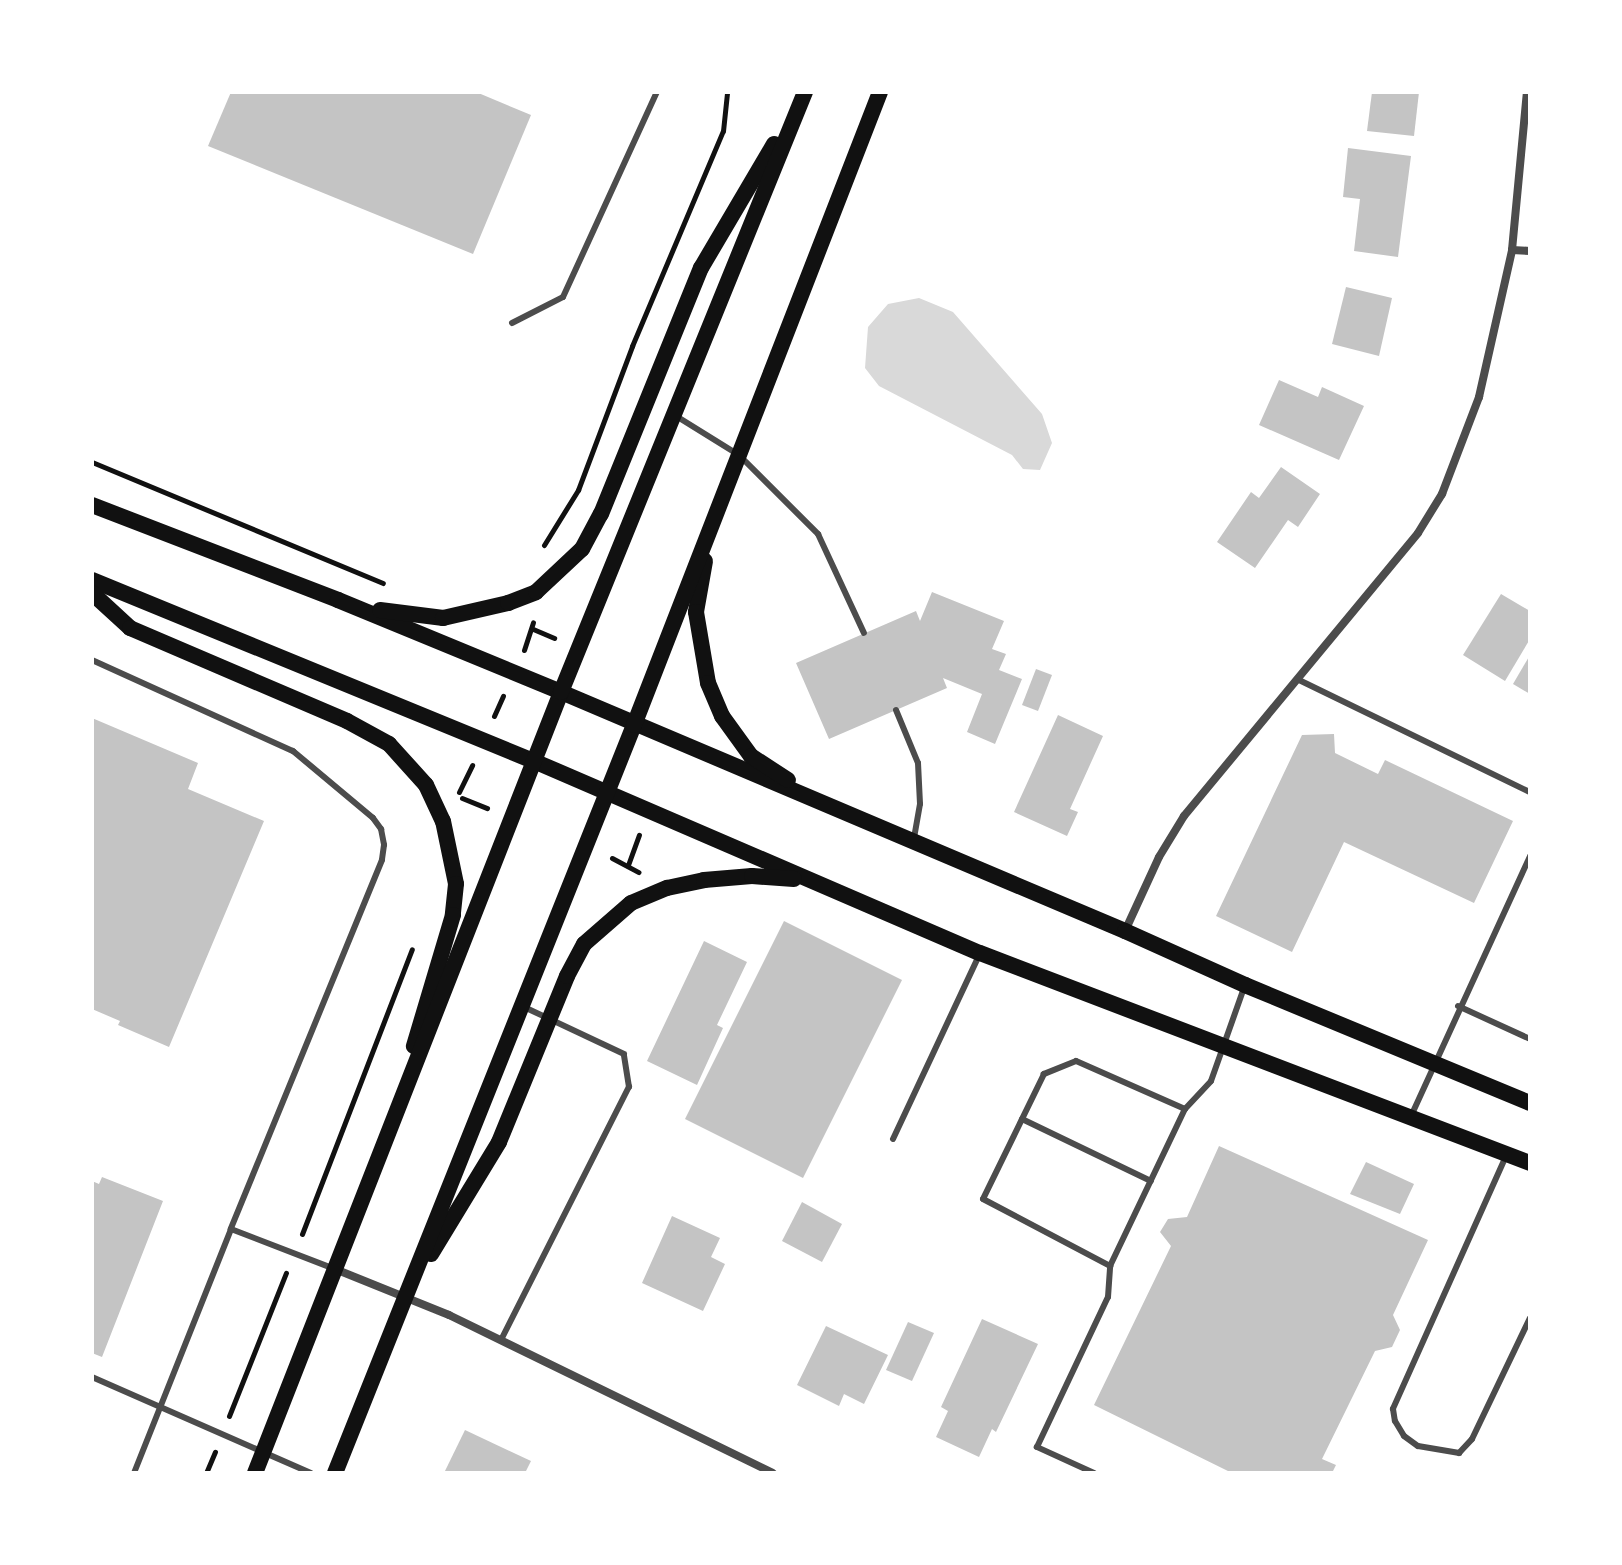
<!DOCTYPE html>
<style>
body{margin:0}
#map{position:relative;width:1622px;height:1565px;overflow:hidden;background:#fff;font-family:"Source Sans 3",sans-serif}
div>[style]{position:absolute}
[style*='--x']{left:calc(var(--x)*1px);top:calc(var(--y)*1px);width:calc(var(--w)*1px);rotate:calc(var(--a)*1deg)}
.water>*{inset:0;background:#d9d9d9}
.building>*{inset:0;background:#c4c4c4}
.path>*{height:5px;margin:-2.5px;padding:0 2.5px;transform-origin:2.5px;border-radius:2.5px;background:#111}
.service>*{height:6px;margin:-3px;padding:0 3px;transform-origin:3px;border-radius:3px;background:#4c4c4c}
.minor>*{height:8px;margin:-4px;padding:0 4px;transform-origin:4px;border-radius:4px;background:#4c4c4c}
.secondary>*{height:16px;margin:-8px;padding:0 8px;transform-origin:8px;border-radius:8px;background:#111}
span{translate:-50% -50%;white-space:nowrap;text-align:center;line-height:1.15;-webkit-text-stroke:8px #fff;paint-order:stroke}
.frame{position:absolute;inset:0;border:94px solid #fff;pointer-events:none}
</style>
<div id="map">
<div class="water">
<i style="clip-path:polygon(919px 298px,953px 312px,1042px 414px,1052px 443px,1040px 470px,1023px 469px,1012px 455px,879px 386px,865px 368px,868px 327px,888px 304px)"></i>
</div>
<div class="building">
<i style="clip-path:polygon(231px 92px,476px 92px,531px 115px,473px 254px,208px 146px)"></i>
<i style="clip-path:polygon(1372px 92px,1419px 92px,1414px 136px,1367px 131px)"></i>
<i style="clip-path:polygon(1348px 148px,1411px 156px,1398px 257px,1354px 251px,1360px 199px,1343px 197px)"></i>
<i style="clip-path:polygon(1346px 287px,1392px 298px,1379px 356px,1332px 344px)"></i>
<i style="clip-path:polygon(1279px 380px,1318px 397px,1322px 387px,1364px 406px,1339px 460px,1259px 425px)"></i>
<i style="clip-path:polygon(1281px 467px,1320px 494px,1298px 527px,1288px 520px,1255px 568px,1217px 542px,1251px 492px,1259px 498px)"></i>
<i style="clip-path:polygon(932px 592px,1004px 621px,992px 649px,1006px 654px,999px 670px,1022px 679px,995px 744px,967px 732px,982px 694px,943px 678px,947px 688px,829px 739px,796px 663px,916px 611px,920px 621px)"></i>
<i style="clip-path:polygon(1501px 594px,1530px 611px,1530px 639px,1505px 681px,1463px 655px)"></i>
<i style="clip-path:polygon(1530px 655px,1530px 694px,1513px 684px)"></i>
<i style="clip-path:polygon(1036px 669px,1052px 675px,1038px 711px,1022px 705px)"></i>
<i style="clip-path:polygon(1058px 715px,1103px 736px,1070px 809px,1078px 812px,1067px 836px,1014px 812px)"></i>
<i style="clip-path:polygon(92px 718px,198px 763px,188px 789px,264px 821px,169px 1047px,118px 1025px,120px 1021px,92px 1009px)"></i>
<i style="clip-path:polygon(1334px 734px,1335px 753px,1378px 774px,1385px 760px,1513px 821px,1474px 903px,1344px 842px,1292px 952px,1216px 916px,1302px 735px)"></i>
<i style="clip-path:polygon(784px 921px,902px 980px,803px 1178px,685px 1119px)"></i>
<i style="clip-path:polygon(704px 941px,747px 962px,717px 1025px,723px 1028px,697px 1085px,647px 1061px)"></i>
<i style="clip-path:polygon(1219px 1146px,1428px 1240px,1393px 1315px,1400px 1330px,1392px 1347px,1375px 1351px,1322px 1459px,1336px 1465px,1332px 1473px,1232px 1473px,1094px 1405px,1171px 1246px,1160px 1232px,1168px 1219px,1187px 1217px)"></i>
<i style="clip-path:polygon(1366px 1162px,1414px 1184px,1400px 1214px,1350px 1194px)"></i>
<i style="clip-path:polygon(102px 1177px,163px 1201px,102px 1357px,92px 1353px,92px 1181px,99px 1184px)"></i>
<i style="clip-path:polygon(802px 1202px,842px 1224px,822px 1262px,782px 1241px)"></i>
<i style="clip-path:polygon(672px 1216px,720px 1238px,711px 1257px,725px 1264px,703px 1311px,642px 1283px)"></i>
<i style="clip-path:polygon(982px 1319px,1038px 1344px,996px 1432px,992px 1429px,979px 1457px,936px 1437px,948px 1411px,941px 1407px)"></i>
<i style="clip-path:polygon(908px 1322px,934px 1333px,912px 1381px,886px 1370px)"></i>
<i style="clip-path:polygon(826px 1326px,888px 1355px,864px 1404px,844px 1394px,839px 1406px,797px 1385px)"></i>
<i style="clip-path:polygon(465px 1430px,531px 1461px,525px 1473px,444px 1473px)"></i>
</div>
<div class="path">
<i style="--x:92;--y:462;--w:315;--a:22.6"></i>
<i style="--x:544;--y:545;--w:65;--a:-58.3"></i>
<i style="--x:578;--y:490;--w:154;--a:-69.4"></i>
<i style="--x:632;--y:346;--w:233;--a:-67.1"></i>
<i style="--x:723;--y:131;--w:39;--a:-84"></i>
<i style="--x:533;--y:629;--w:23;--a:23"></i>
<i style="--x:524;--y:650;--w:29;--a:-72"></i>
<i style="--x:494;--y:716;--w:22;--a:-66"></i>
<i style="--x:459;--y:792;--w:30;--a:-64"></i>
<i style="--x:462;--y:798;--w:27;--a:22"></i>
<i style="--x:612;--y:858;--w:30;--a:28"></i>
<i style="--x:628;--y:865;--w:32;--a:-70"></i>
<i style="--x:302;--y:1234;--w:305;--a:-68.9"></i>
<i style="--x:229;--y:1416;--w:154;--a:-68.3"></i>
<i style="--x:206;--y:1473;--w:23;--a:-67"></i>
</div>
<div class="service">
<i style="--x:512;--y:323;--w:57;--a:-27"></i>
<i style="--x:563;--y:297;--w:226;--a:-65.4"></i>
<i style="--x:676;--y:416;--w:74;--a:31.8"></i>
<i style="--x:739;--y:455;--w:112;--a:45"></i>
<i style="--x:818;--y:534;--w:109;--a:65.1"></i>
<i style="--x:92;--y:660;--w:221;--a:24.4"></i>
<i style="--x:293;--y:751;--w:104;--a:39.9"></i>
<i style="--x:373;--y:818;--w:14;--a:54"></i>
<i style="--x:381;--y:829;--w:16;--a:79"></i>
<i style="--x:384;--y:845;--w:15;--a:98"></i>
<i style="--x:382;--y:860;--w:399;--a:112.3"></i>
<i style="--x:1299;--y:680;--w:257;--a:25.9"></i>
<i style="--x:896;--y:710;--w:57;--a:67.5"></i>
<i style="--x:918;--y:763;--w:41;--a:87.2"></i>
<i style="--x:920;--y:804;--w:35;--a:100"></i>
<i style="--x:1458;--y:1006;--w:79;--a:24.6"></i>
<i style="--x:1185;--y:1109;--w:119;--a:-156.2"></i>
<i style="--x:1076;--y:1061;--w:35;--a:158"></i>
<i style="--x:1044;--y:1074;--w:139;--a:116"></i>
<i style="--x:983;--y:1199;--w:144;--a:27.8"></i>
<i style="--x:1110;--y:1266;--w:174;--a:-64.5"></i>
<i style="--x:1185;--y:1109;--w:38;--a:-47"></i>
<i style="--x:1211;--y:1081;--w:102;--a:-70.5"></i>
<i style="--x:1412;--y:1114;--w:284;--a:-65.4"></i>
<i style="--x:1022;--y:1119;--w:143;--a:25.7"></i>
<i style="--x:893;--y:1139;--w:205;--a:-64.9"></i>
<i style="--x:1506;--y:1156;--w:277;--a:114.1"></i>
<i style="--x:1393;--y:1409;--w:12;--a:81"></i>
<i style="--x:1395;--y:1421;--w:17;--a:59"></i>
<i style="--x:1404;--y:1436;--w:17;--a:36"></i>
<i style="--x:1418;--y:1446;--w:42;--a:9.7"></i>
<i style="--x:1459;--y:1453;--w:19;--a:-47"></i>
<i style="--x:1472;--y:1439;--w:134;--a:-64.4"></i>
<i style="--x:501;--y:1340;--w:284;--a:-63.2"></i>
<i style="--x:629;--y:1087;--w:33;--a:-99"></i>
<i style="--x:624;--y:1054;--w:110;--a:-154.8"></i>
<i style="--x:92;--y:1377;--w:239;--a:23.7"></i>
<i style="--x:134;--y:1473;--w:263;--a:-68.3"></i>
<i style="--x:231;--y:1229;--w:108;--a:21.1"></i>
<i style="--x:1094;--y:1473;--w:63;--a:-155.5"></i>
<i style="--x:1037;--y:1447;--w:166;--a:-64.7"></i>
<i style="--x:1108;--y:1297;--w:31;--a:-86"></i>
</div>
<div class="minor">
<i style="--x:1512;--y:250;--w:18;--a:3"></i>
<i style="--x:1125;--y:931;--w:81;--a:-65.3"></i>
<i style="--x:1159;--y:857;--w:48;--a:-58.6"></i>
<i style="--x:1184;--y:816;--w:367;--a:-50.4"></i>
<i style="--x:1418;--y:533;--w:46;--a:-58.4"></i>
<i style="--x:1442;--y:494;--w:104;--a:-69.1"></i>
<i style="--x:1479;--y:397;--w:151;--a:-77.3"></i>
<i style="--x:1512;--y:250;--w:159;--a:-84.6"></i>
<i style="--x:335;--y:1269;--w:123;--a:22"></i>
<i style="--x:449;--y:1315;--w:360;--a:26"></i>
</div>
<div class="secondary">
<i style="--x:92;--y:505;--w:264;--a:21.1"></i>
<i style="--x:338;--y:600;--w:241;--a:22.4"></i>
<i style="--x:561;--y:692;--w:613;--a:22.97"></i>
<i style="--x:1125;--y:931;--w:132;--a:24.2"></i>
<i style="--x:1245;--y:985;--w:308;--a:22.5"></i>
<i style="--x:705;--y:561;--w:52;--a:100"></i>
<i style="--x:696;--y:612;--w:72;--a:80.4"></i>
<i style="--x:708;--y:683;--w:36;--a:67"></i>
<i style="--x:722;--y:716;--w:49;--a:54.1"></i>
<i style="--x:751;--y:756;--w:44;--a:33"></i>
<i style="--x:92;--y:580;--w:480;--a:22.3"></i>
<i style="--x:536;--y:762;--w:483;--a:23.3"></i>
<i style="--x:980;--y:953;--w:589;--a:20.9"></i>
<i style="--x:92;--y:593;--w:52;--a:42.6"></i>
<i style="--x:130;--y:628;--w:236;--a:23.2"></i>
<i style="--x:347;--y:721;--w:48;--a:28.7"></i>
<i style="--x:389;--y:744;--w:55;--a:47.9"></i>
<i style="--x:426;--y:785;--w:40;--a:65"></i>
<i style="--x:443;--y:821;--w:64;--a:78.3"></i>
<i style="--x:456;--y:884;--w:31;--a:96"></i>
<i style="--x:453;--y:915;--w:137;--a:106.6"></i>
<i style="--x:380;--y:610;--w:64;--a:7.2"></i>
<i style="--x:443;--y:618;--w:67;--a:-13"></i>
<i style="--x:508;--y:603;--w:30;--a:-21"></i>
<i style="--x:536;--y:592;--w:63;--a:-43.1"></i>
<i style="--x:582;--y:549;--w:40;--a:-62"></i>
<i style="--x:601;--y:514;--w:266;--a:-67.9"></i>
<i style="--x:701;--y:268;--w:144;--a:-59.5"></i>
<i style="--x:431;--y:1254;--w:131;--a:-58.7"></i>
<i style="--x:499;--y:1142;--w:179;--a:-67.7"></i>
<i style="--x:567;--y:976;--w:36;--a:-62"></i>
<i style="--x:584;--y:944;--w:62;--a:-41.1"></i>
<i style="--x:631;--y:903;--w:39;--a:-23"></i>
<i style="--x:667;--y:888;--w:38;--a:-12"></i>
<i style="--x:704;--y:880;--w:48;--a:-4.8"></i>
<i style="--x:752;--y:876;--w:42;--a:4.1"></i>
<i style="--x:255;--y:1473;--w:839;--a:-68.6"></i>
<i style="--x:561;--y:692;--w:648;--a:-67.87"></i>
<i style="--x:335;--y:1473;--w:806;--a:-68.21"></i>
<i style="--x:634;--y:725;--w:679;--a:-68.76"></i>
</div>
<div class="frame"></div>
</div>
